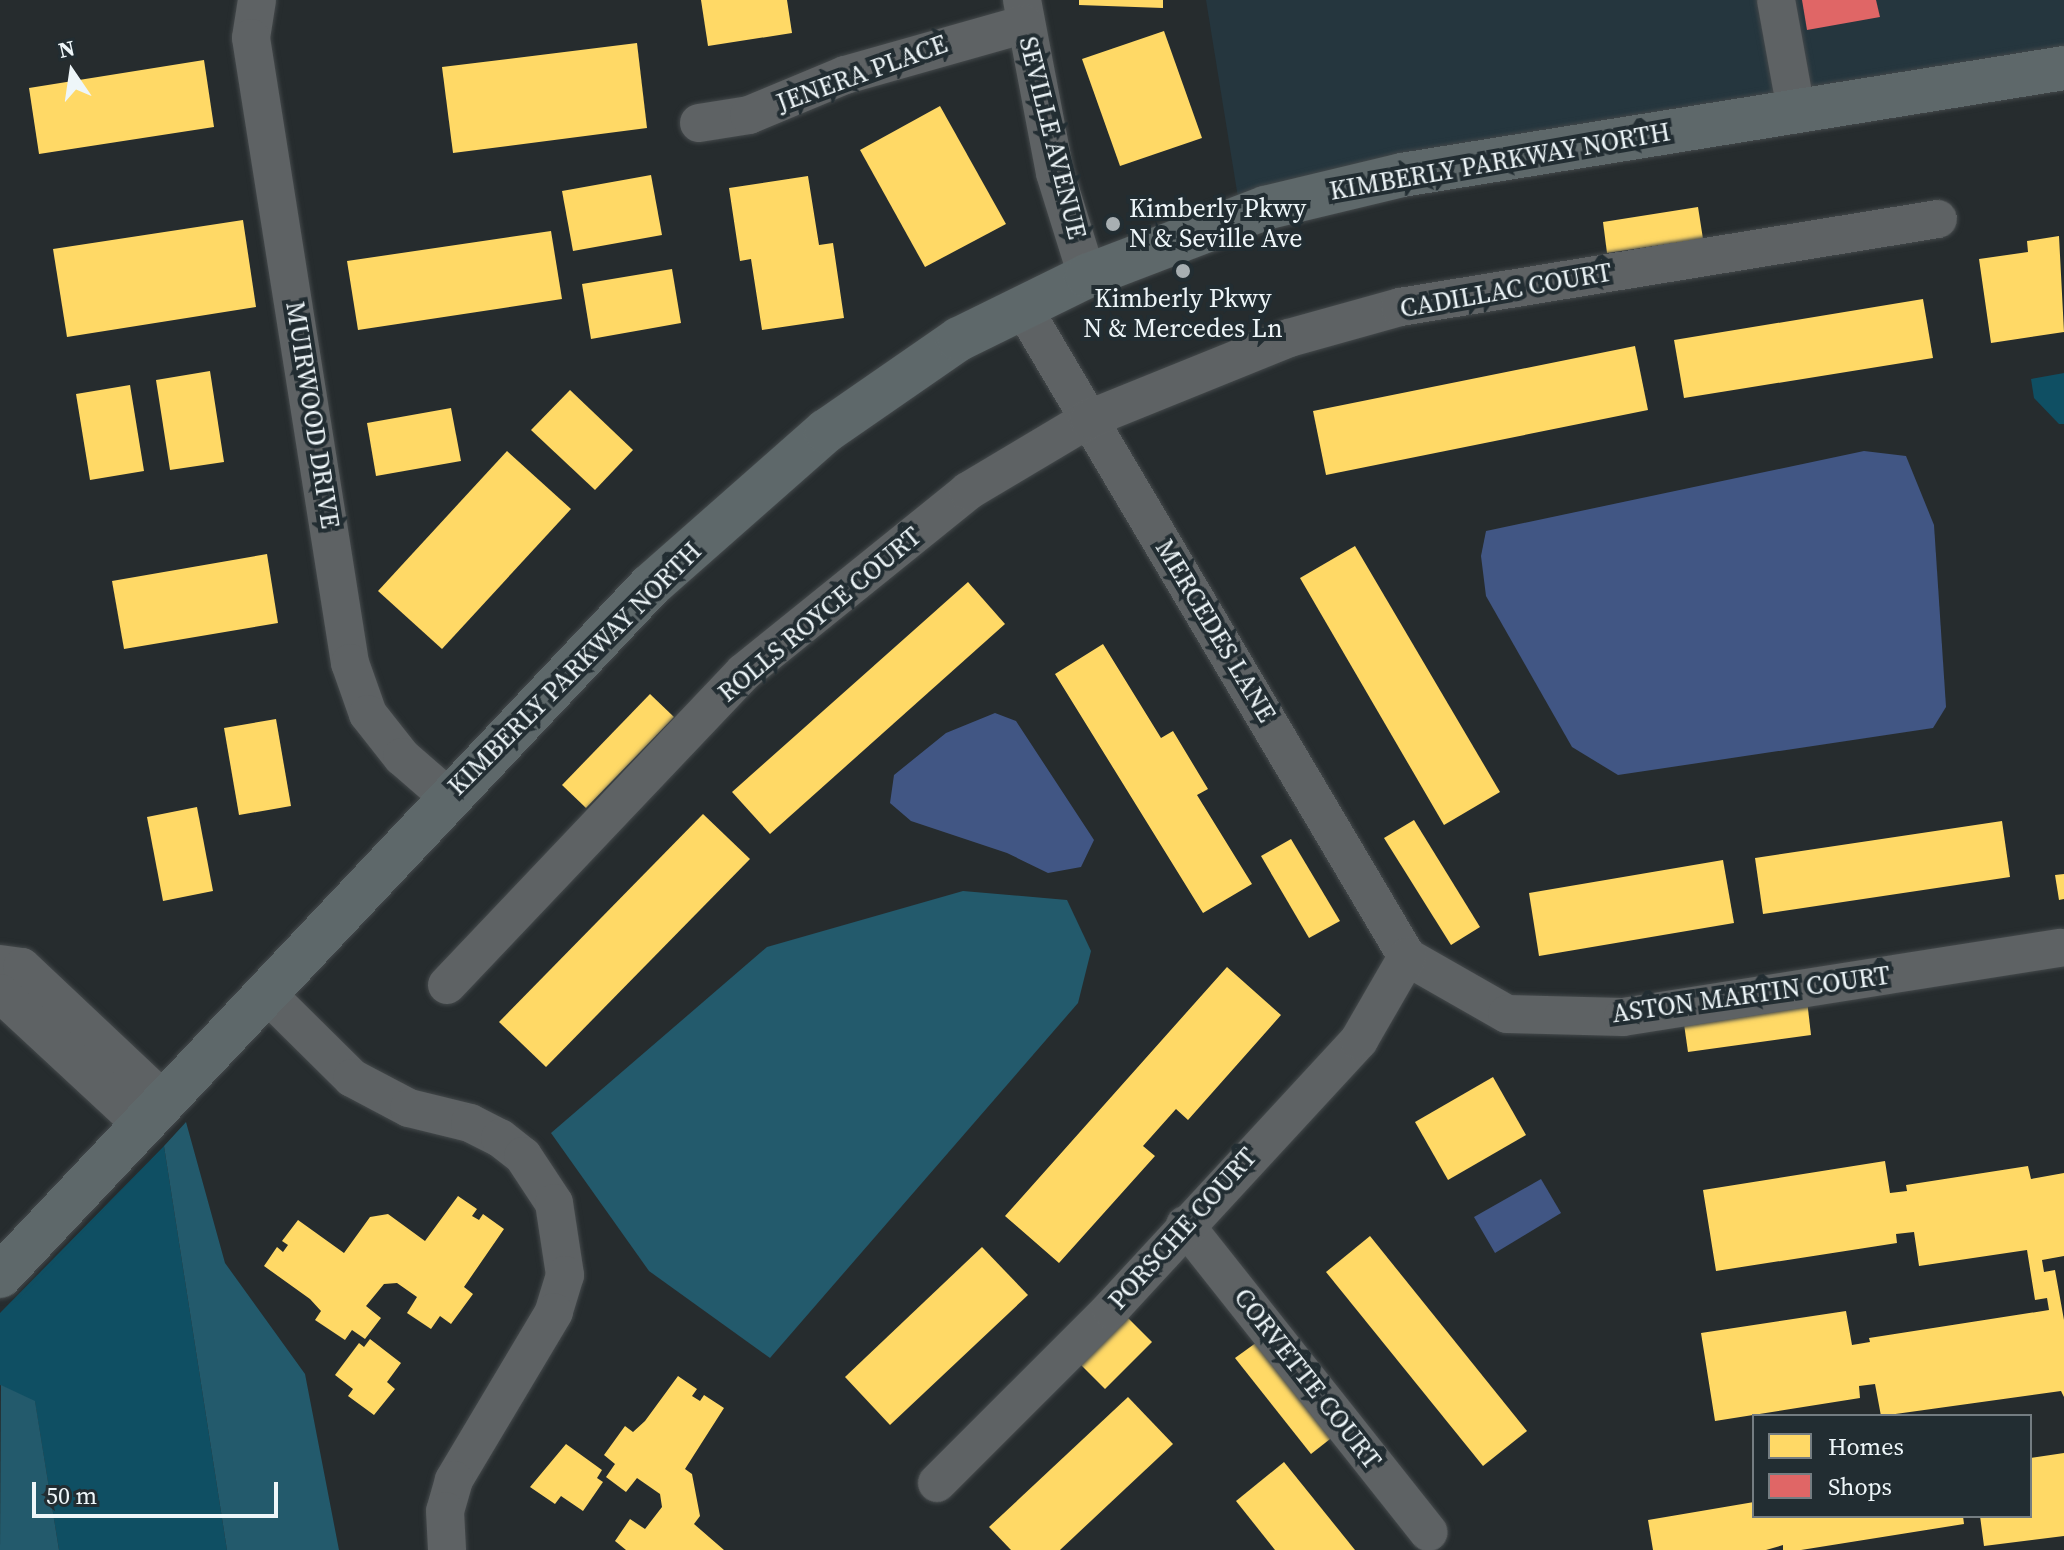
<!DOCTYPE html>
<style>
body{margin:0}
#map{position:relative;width:2064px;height:1550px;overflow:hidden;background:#262c2e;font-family:"Source Serif 4",serif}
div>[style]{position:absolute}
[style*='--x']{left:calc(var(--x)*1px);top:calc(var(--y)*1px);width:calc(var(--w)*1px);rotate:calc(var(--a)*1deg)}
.built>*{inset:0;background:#25363e}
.green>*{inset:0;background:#0f4f63}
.forest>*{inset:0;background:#235a6c}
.water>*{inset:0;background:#415684}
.homes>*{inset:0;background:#ffd966}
.shops>*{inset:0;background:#e06666}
.roads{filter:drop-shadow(0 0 2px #44494b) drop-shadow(0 0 2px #44494b)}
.street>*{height:38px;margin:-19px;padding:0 19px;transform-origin:19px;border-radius:19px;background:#5e6264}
.secondary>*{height:44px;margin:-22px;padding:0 22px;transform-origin:22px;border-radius:22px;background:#5e686a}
.dots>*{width:22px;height:22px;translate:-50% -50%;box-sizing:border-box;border:4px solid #222d32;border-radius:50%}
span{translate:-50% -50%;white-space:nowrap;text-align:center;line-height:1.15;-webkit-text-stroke:8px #222d32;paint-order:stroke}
.street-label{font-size:26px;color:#eef6f9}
.poi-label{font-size:26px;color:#eef6f9}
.left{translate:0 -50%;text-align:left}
.legend{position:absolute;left:1752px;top:1414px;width:280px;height:104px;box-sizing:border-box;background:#222d32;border:2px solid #747d82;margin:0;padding:10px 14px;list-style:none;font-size:24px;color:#eef6f9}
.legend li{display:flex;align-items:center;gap:16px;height:40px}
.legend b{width:40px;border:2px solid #747d82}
.north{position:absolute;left:32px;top:32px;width:80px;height:80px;-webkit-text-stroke:6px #222d32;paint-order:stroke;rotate:347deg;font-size:22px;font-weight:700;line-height:32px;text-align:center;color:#eef6f9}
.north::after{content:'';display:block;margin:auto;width:28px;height:36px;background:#eef6f9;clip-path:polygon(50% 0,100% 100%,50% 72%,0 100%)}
.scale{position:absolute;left:32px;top:1482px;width:246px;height:36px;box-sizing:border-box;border:4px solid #eef6f9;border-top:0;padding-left:10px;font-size:24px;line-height:28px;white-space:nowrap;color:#eef6f9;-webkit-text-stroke:6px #222d32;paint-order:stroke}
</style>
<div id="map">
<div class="built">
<i style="clip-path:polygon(1206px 0,2064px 0,2064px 67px,1241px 216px)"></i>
</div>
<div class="green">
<i style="clip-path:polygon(2064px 373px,2064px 424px,2059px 424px,2034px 398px,2031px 379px)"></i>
<i style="clip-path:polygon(164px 1146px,227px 1550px,59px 1550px,35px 1402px,0 1385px,0 1313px)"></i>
</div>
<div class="forest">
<i style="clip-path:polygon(963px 891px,1067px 900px,1091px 951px,1078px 1003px,770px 1358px,649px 1271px,551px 1133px,767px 947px)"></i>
<i style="clip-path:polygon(186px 1122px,225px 1263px,305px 1374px,339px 1550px,227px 1550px,164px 1146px)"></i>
<i style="clip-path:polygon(1px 1385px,35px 1401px,59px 1550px,0 1550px)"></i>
</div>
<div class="water">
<i style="clip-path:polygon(1864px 451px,1906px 456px,1934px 525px,1946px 707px,1933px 728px,1618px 775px,1572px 747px,1486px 596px,1481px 556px,1486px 531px)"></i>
<i style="clip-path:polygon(995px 713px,1016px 721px,1094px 840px,1081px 867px,1048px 873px,1007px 853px,911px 821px,890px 803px,894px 775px,946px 733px)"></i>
<i style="clip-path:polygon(1541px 1179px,1561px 1213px,1495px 1253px,1474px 1217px)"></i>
</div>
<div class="homes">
<i style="clip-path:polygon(701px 0,787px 0,792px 33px,708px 46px)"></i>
<i style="clip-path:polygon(1079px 0,1163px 0,1163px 8px,1079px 5px)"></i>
<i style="clip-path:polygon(1164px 31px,1202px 138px,1120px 166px,1082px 59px)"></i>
<i style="clip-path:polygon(637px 43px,647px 128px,453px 153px,442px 67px)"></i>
<i style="clip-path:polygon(204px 60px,214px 127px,39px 154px,29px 88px)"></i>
<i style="clip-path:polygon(940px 106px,1006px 224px,925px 267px,860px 150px)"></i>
<i style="clip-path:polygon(651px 175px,662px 235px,573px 251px,562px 191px)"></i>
<i style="clip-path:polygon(808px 176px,819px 245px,833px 243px,844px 318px,762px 330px,751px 259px,740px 261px,729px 188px)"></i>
<i style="clip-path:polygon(1698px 207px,1703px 239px,1607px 253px,1603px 222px)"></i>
<i style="clip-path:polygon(243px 220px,256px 307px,67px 337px,53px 249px)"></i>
<i style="clip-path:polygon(551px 231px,562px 299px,358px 330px,347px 261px)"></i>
<i style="clip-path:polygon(2059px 236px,2064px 332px,1991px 343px,1979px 259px,2028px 252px,2027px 241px)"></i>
<i style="clip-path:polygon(672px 269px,681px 323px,591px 339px,582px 284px)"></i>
<i style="clip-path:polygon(1923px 299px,1933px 358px,1684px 398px,1674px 340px)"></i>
<i style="clip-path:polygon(1635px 346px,1648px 410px,1326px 475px,1313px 411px)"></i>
<i style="clip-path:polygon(210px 371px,224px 462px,170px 470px,156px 380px)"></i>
<i style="clip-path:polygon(130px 385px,144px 471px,90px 480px,76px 394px)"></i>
<i style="clip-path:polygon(570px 390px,633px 450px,595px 490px,531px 430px)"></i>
<i style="clip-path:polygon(451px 408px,461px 461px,376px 476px,367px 423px)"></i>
<i style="clip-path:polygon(507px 451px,571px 509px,442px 649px,378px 591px)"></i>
<i style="clip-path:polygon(1355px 546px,1500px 792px,1444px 825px,1300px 578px)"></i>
<i style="clip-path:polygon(267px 554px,278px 623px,124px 649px,112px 581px)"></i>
<i style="clip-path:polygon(968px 582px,1005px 624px,770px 834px,732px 792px)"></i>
<i style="clip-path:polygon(1103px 644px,1161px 738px,1173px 731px,1208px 789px,1197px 795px,1252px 884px,1203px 913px,1055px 674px)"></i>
<i style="clip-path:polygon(650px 694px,674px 717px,586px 808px,562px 785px)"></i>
<i style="clip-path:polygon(276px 719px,291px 806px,239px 815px,224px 728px)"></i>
<i style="clip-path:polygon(197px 807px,213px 891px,163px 901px,147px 817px)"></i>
<i style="clip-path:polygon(703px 814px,750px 859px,546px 1067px,499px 1022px)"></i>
<i style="clip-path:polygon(1414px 820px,1480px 927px,1451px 945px,1384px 838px)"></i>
<i style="clip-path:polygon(2002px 821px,2010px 877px,1763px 914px,1755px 858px)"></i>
<i style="clip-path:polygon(1291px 839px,1340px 921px,1309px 938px,1261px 856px)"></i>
<i style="clip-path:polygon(1723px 860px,1734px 923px,1539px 956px,1529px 893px)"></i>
<i style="clip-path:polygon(2064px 874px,2064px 899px,2059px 900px,2055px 875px)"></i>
<i style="clip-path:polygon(1227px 967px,1281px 1015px,1188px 1120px,1176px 1109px,1143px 1146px,1155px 1156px,1059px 1263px,1005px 1216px)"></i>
<i style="clip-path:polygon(1807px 1000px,1811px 1035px,1688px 1052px,1683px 1017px)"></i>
<i style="clip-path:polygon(1493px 1077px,1526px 1135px,1448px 1180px,1415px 1122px)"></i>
<i style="clip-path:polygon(1885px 1161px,1890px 1193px,1907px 1191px,1906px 1185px,2028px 1166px,2031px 1179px,2064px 1173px,2064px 1256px,2042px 1260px,2044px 1272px,2055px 1270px,2064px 1320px,2064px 1397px,2061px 1391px,1881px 1416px,1875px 1384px,1859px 1386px,1860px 1398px,1715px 1421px,1701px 1333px,1846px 1311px,1852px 1345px,1870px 1342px,1869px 1338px,2049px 1310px,2047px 1298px,2035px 1300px,2027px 1250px,1919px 1266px,1914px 1232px,1896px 1234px,1897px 1243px,1716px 1271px,1703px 1190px)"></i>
<i style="clip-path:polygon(458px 1196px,477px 1209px,472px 1216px,479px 1220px,483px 1214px,504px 1229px,464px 1287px,473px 1294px,451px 1324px,440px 1316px,431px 1329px,407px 1313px,417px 1297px,397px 1283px,384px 1284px,366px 1306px,381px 1318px,365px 1339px,352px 1330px,345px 1340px,315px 1320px,321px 1311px,310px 1299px,264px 1266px,277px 1247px,283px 1252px,288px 1245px,282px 1241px,298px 1220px,344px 1253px,370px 1217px,388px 1214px,425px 1241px)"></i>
<i style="clip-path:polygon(1370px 1236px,1527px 1431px,1483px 1466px,1326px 1272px)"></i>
<i style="clip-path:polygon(982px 1247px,1028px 1295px,890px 1425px,845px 1377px)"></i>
<i style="clip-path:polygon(1127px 1317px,1152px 1342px,1105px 1389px,1080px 1364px)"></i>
<i style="clip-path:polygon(1264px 1337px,1339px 1432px,1311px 1454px,1235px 1358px)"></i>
<i style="clip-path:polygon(370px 1339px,401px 1363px,387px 1382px,395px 1389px,374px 1415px,348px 1396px,353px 1389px,335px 1375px,359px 1343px,364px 1347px)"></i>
<i style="clip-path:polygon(678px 1376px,697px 1389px,692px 1396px,700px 1401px,704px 1395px,724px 1408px,685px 1469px,692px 1474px,700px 1516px,694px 1524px,724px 1550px,626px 1550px,615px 1541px,630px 1519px,645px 1529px,662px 1507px,660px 1494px,637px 1478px,626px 1492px,606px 1477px,615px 1464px,604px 1455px,625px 1426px,633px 1432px,645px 1421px)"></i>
<i style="clip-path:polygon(1128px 1397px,1173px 1444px,1060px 1550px,1011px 1550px,989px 1527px)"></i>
<i style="clip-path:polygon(566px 1444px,602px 1470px,597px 1478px,603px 1482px,583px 1511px,561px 1496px,555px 1504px,530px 1487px)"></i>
<i style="clip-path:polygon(2064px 1453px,2064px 1536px,1984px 1546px,1980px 1516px,2030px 1516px,2030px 1458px)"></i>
<i style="clip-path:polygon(1284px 1462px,1355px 1550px,1275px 1550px,1236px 1501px)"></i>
<i style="clip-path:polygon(1754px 1502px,1754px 1516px,1963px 1516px,1964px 1524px,1801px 1550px,1783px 1550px,1783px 1545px,1766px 1550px,1653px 1550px,1648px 1520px)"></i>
</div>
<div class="shops">
<i style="clip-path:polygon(1802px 0,1876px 0,1880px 17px,1807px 30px)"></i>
</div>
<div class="roads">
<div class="street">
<i style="--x:257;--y:0;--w:38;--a:99"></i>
<i style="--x:251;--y:38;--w:633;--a:81"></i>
<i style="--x:350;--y:663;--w:54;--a:70.6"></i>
<i style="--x:368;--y:714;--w:55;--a:51.7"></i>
<i style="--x:402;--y:757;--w:61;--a:41"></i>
<i style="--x:1022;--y:0;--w:176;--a:79.2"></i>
<i style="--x:1055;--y:173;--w:108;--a:72.7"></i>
<i style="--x:1776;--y:0;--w:112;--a:79.7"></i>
<i style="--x:699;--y:123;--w:51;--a:-9.1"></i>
<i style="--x:749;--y:115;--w:104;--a:-22.6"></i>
<i style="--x:845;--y:75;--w:187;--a:-15.8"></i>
<i style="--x:1022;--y:306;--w:756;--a:59.4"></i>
<i style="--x:1407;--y:957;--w:115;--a:29.7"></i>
<i style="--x:1507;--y:1014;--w:116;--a:1.5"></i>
<i style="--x:1623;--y:1017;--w:443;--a:-9"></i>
<i style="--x:0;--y:964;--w:22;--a:8"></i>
<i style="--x:22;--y:967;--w:195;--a:43.3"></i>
<i style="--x:447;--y:985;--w:431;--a:-46.5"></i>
<i style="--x:744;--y:672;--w:288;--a:-38.9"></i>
<i style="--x:968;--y:491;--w:141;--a:-30.8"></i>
<i style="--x:1089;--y:419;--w:216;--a:-22"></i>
<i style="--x:1289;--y:338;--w:115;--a:-15.6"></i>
<i style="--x:1400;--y:307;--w:545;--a:-9.29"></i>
<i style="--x:265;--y:992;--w:122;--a:44.7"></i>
<i style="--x:352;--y:1078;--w:64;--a:27.8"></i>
<i style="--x:409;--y:1108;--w:63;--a:13.8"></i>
<i style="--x:470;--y:1123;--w:34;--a:27"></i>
<i style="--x:500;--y:1138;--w:29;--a:38"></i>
<i style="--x:523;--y:1156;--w:56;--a:56.6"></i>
<i style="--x:554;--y:1203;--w:73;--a:81.3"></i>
<i style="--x:565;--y:1275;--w:39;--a:107"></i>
<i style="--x:554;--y:1312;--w:196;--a:120.8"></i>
<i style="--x:454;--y:1480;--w:32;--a:106"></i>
<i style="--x:445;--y:1511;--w:39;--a:87"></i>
<i style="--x:0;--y:993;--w:192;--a:42.9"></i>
<i style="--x:1185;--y:1225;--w:392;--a:51.6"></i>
<i style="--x:937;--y:1483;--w:246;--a:-45"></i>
<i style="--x:1111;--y:1309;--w:366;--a:-47.3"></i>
<i style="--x:1359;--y:1040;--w:96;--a:-60"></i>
</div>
<div class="secondary">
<i style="--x:0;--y:1276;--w:948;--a:-46.71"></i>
<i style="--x:650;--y:586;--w:235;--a:-41.4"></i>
<i style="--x:826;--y:431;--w:162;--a:-34.7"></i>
<i style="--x:959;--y:339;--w:143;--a:-26.2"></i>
<i style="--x:1087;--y:276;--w:191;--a:-20.9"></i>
<i style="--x:1265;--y:208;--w:141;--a:-13.5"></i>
<i style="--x:1402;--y:175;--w:671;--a:-9.18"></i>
</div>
</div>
<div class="dots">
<i style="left:1113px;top:224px;background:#a8afb2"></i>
<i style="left:1183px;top:271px;background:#a8afb2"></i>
</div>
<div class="street-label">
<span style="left:862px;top:74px;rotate:-20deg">JENERA PLACE</span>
<span style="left:1052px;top:138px;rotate:76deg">SEVILLE AVENUE</span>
<span style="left:1500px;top:162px;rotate:-10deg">KIMBERLY PARKWAY NORTH</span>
<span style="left:1506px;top:291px;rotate:-10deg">CADILLAC COURT</span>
<span style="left:312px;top:415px;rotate:81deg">MUIRWOOD DRIVE</span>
<span style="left:820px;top:615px;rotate:-40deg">ROLLS ROYCE COURT</span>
<span style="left:1215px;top:631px;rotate:59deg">MERCEDES LANE</span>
<span style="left:575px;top:669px;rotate:-45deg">KIMBERLY PARKWAY NORTH</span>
<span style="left:1751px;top:995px;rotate:-8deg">ASTON MARTIN COURT</span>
<span style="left:1183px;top:1229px;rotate:-48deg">PORSCHE COURT</span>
<span style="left:1307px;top:1379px;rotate:52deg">CORVETTE COURT</span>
</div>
<div class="poi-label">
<span class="left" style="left:1129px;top:224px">Kimberly Pkwy<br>N &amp; Seville Ave</span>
<span style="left:1183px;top:314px">Kimberly Pkwy<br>N &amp; Mercedes Ln</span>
</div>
<ul class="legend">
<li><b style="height:22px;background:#ffd966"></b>Homes</li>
<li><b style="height:22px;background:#e06666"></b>Shops</li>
</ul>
<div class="north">N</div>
<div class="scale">50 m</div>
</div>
